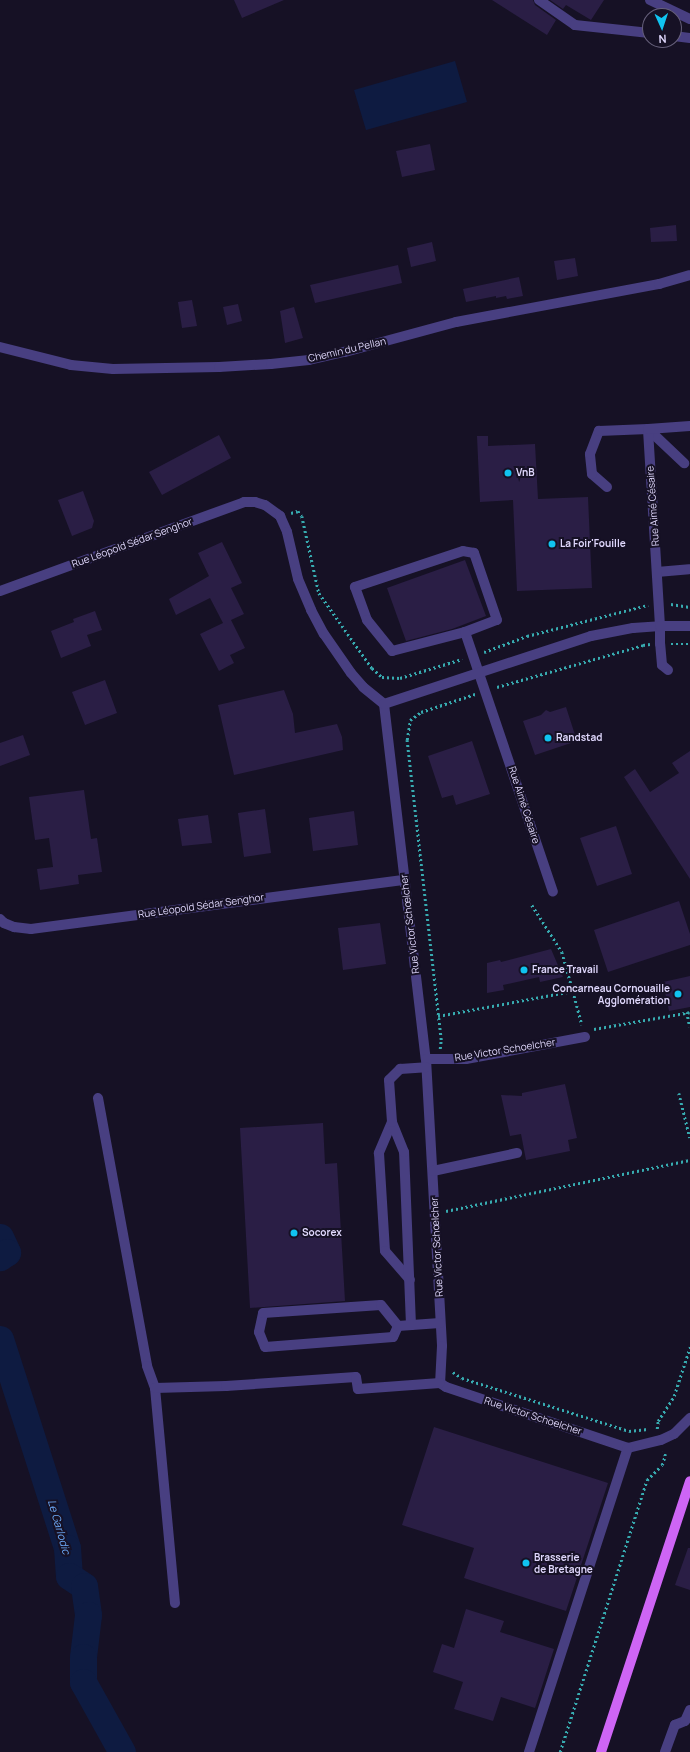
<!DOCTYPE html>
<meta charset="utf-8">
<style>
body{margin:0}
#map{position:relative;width:690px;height:1752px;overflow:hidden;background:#161125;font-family:Manrope,sans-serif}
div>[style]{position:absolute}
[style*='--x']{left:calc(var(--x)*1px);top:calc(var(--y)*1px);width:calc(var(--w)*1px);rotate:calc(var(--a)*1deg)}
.water>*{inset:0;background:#0e1b41}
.river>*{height:27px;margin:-13.5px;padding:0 13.5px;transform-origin:13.5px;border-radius:13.5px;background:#0e1b41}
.building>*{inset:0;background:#2a1e45}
.path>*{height:2.5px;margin-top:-1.25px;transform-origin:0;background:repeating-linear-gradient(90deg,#37abb0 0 2px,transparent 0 5px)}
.minor>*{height:10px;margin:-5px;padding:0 5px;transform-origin:5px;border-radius:5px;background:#483f81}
.major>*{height:10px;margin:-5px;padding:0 5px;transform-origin:5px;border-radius:5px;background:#ce65f5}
.dots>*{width:11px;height:11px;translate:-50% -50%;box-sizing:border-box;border:2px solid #161125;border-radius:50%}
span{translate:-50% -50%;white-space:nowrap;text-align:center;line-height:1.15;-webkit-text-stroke:4px #161125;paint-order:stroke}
.street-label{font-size:10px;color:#dfd7fc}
.poi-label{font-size:10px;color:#dfd7fc;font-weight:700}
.left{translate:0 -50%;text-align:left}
.right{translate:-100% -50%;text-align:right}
.water-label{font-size:11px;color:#6ca8f6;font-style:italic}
.north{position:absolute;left:642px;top:8px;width:40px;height:40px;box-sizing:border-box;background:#161125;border:1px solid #66607b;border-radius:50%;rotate:177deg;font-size:11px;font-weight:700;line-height:16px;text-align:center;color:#dfd7fc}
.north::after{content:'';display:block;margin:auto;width:14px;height:18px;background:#10c3f0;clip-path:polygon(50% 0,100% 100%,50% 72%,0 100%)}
</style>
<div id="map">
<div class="water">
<i style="clip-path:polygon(455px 61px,467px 102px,366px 130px,354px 90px)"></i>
</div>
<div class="river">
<i style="--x:0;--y:1237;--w:17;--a:65"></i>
<i style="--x:7;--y:1252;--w:9;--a:144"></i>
<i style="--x:0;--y:1339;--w:219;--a:72.2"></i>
<i style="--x:67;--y:1548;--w:28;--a:86"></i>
<i style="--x:69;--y:1576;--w:18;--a:34"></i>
<i style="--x:84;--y:1586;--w:29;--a:82"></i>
<i style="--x:88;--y:1615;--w:42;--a:96.8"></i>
<i style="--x:83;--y:1657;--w:25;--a:90"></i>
<i style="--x:83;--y:1682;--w:80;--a:60.9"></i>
</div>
<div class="building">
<i style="clip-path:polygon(234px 0,284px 0,242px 18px)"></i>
<i style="clip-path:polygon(492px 0,533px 0,535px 5px,556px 20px,547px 35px)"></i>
<i style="clip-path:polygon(550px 0,604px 0,591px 20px,566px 5px,563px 9px)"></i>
<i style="clip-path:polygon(430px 144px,435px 170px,402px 177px,396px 151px)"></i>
<i style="clip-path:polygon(676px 225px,677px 241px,651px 242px,650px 228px)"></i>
<i style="clip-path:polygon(432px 242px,436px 261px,411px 267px,407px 248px)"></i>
<i style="clip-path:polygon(575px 258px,578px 276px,557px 280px,554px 261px)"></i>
<i style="clip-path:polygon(398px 265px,402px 283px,315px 303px,310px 285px)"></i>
<i style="clip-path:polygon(519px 277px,523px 296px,507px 299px,506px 296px,496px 298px,496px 296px,466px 302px,463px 289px)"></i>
<i style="clip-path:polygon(192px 300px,197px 326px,182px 328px,178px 302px)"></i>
<i style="clip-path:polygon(238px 304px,242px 321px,227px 325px,223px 307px)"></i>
<i style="clip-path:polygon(294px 307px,303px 338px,285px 343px,280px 311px)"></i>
<i style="clip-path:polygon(219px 435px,231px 458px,162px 495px,149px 472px)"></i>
<i style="clip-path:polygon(477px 436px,488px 436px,488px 446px,535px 444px,538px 499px,588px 497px,592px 588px,517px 591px,513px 500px,480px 502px)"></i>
<i style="clip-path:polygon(83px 491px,94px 521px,92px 528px,72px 536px,58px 500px)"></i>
<i style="clip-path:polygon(222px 542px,242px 583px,231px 588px,244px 614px,231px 620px,245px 648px,230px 655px,234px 663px,219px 671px,200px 634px,223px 623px,210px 598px,176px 615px,169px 599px,209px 576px,198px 553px)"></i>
<i style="clip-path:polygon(465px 560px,486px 616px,452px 629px,406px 641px,387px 588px)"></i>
<i style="clip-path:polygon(95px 611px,102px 630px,87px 635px,91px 646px,61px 658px,51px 631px,74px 622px,73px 619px)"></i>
<i style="clip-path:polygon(105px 680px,117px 713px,85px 725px,72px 692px)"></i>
<i style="clip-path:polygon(284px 690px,293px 714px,295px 733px,337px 724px,342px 737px,343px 750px,234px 775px,218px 705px)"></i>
<i style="clip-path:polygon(566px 707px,577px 741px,535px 755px,523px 721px,541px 715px,546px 710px,550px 712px)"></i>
<i style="clip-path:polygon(23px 735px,30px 755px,0 766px,0 743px)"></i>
<i style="clip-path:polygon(472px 741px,490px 794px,456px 805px,453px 795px,442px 798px,428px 756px)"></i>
<i style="clip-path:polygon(690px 751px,690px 879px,624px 777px,635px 769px,650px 792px,679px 773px,672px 763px)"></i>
<i style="clip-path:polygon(84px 790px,91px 839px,97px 838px,102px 872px,78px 875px,79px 884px,40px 890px,37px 869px,53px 867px,49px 838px,35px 840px,29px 797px)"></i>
<i style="clip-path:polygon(265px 809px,271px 853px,244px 857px,238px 813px)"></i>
<i style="clip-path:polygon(354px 811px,358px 845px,313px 851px,309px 818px)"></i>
<i style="clip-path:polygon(208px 815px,212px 843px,182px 846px,178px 819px)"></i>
<i style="clip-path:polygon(616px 826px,632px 874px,597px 886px,580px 838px)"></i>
<i style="clip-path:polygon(679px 901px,690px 934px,690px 945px,608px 972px,594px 930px)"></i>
<i style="clip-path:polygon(380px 923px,386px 964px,343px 970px,338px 928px)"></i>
<i style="clip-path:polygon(551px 949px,563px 977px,540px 982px,539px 977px,503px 985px,504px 990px,487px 993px,487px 963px,500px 960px,501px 962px)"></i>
<i style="clip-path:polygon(690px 976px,690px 1007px,669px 1011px,663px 982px)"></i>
<i style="clip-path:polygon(565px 1084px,577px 1138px,568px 1140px,570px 1151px,526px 1160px,521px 1134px,510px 1136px,501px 1095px,522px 1096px,522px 1093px)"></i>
<i style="clip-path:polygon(323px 1123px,325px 1164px,337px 1163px,345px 1301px,250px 1308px,240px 1128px)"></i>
<i style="clip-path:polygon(434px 1427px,608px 1483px,566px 1611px,464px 1578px,474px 1548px,402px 1525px)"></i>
<i style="clip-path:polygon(688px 1548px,690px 1548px,690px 1590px,675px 1585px)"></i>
<i style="clip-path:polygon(466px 1609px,504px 1621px,500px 1632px,554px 1649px,535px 1708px,501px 1697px,493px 1721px,454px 1709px,463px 1682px,433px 1672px,442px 1644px,454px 1648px)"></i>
</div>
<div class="path">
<i style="--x:291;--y:513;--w:7;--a:-16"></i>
<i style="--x:298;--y:511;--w:6;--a:51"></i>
<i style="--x:302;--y:516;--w:79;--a:77.6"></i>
<i style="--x:319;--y:593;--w:92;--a:54.8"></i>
<i style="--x:372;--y:668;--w:13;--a:42"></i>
<i style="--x:382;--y:677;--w:18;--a:3"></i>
<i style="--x:400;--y:678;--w:65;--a:-17"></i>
<i style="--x:671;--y:604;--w:19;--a:9"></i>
<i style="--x:671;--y:644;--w:19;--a:0"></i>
<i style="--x:484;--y:652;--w:46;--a:-20.4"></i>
<i style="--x:527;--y:636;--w:125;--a:-14.4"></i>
<i style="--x:497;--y:687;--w:152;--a:-16"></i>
<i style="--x:643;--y:645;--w:7;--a:-8"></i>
<i style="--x:532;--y:905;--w:56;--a:57.4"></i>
<i style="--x:562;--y:952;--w:41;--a:74.2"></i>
<i style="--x:687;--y:1012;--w:15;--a:79"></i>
<i style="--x:438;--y:1016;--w:137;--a:-10.5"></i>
<i style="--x:573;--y:991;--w:35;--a:75"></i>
<i style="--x:594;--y:1029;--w:97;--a:-10"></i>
<i style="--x:440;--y:1049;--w:9;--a:-84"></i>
<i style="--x:441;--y:1040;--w:302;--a:-96.5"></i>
<i style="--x:407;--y:740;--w:20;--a:-81"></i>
<i style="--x:410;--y:720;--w:14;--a:-36"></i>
<i style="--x:421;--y:712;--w:57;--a:-18.4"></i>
<i style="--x:679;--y:1093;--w:46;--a:76.3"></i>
<i style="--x:446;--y:1211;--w:249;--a:-11.8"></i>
<i style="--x:453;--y:1372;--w:11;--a:34"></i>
<i style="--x:462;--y:1378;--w:175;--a:17.6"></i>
<i style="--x:629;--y:1431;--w:19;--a:-6"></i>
<i style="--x:657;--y:1429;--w:8;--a:-83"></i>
<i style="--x:658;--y:1421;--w:30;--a:-57"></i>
<i style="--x:674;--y:1396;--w:52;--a:-71.9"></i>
<i style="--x:560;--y:1752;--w:286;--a:-72.3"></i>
<i style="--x:647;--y:1480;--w:21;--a:-45"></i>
<i style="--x:662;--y:1465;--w:9;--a:-72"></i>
<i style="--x:665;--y:1456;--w:5;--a:-101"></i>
</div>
<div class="minor">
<i style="--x:539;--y:0;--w:44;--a:34.8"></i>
<i style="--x:575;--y:25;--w:75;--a:6.1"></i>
<i style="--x:650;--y:0;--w:44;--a:25.4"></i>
<i style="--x:674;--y:36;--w:16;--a:7"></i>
<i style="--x:0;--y:347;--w:73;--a:14.2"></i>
<i style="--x:71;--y:365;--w:42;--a:5.4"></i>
<i style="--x:113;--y:369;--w:106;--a:-1.1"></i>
<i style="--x:219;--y:367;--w:52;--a:-3.3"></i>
<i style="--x:271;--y:364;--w:38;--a:-6"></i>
<i style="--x:309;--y:360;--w:37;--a:-13"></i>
<i style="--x:345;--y:352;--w:115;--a:-15.1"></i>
<i style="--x:456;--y:322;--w:207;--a:-10.6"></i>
<i style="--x:659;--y:284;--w:32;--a:-16"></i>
<i style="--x:607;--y:487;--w:20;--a:-139"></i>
<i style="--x:592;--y:474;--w:20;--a:-96"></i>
<i style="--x:590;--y:454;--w:25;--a:-69"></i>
<i style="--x:599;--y:431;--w:49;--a:-2.3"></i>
<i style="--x:648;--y:429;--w:50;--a:43.4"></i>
<i style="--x:657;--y:572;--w:32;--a:-5"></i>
<i style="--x:0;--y:591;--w:260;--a:-20"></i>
<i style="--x:244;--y:502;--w:11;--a:0"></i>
<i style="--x:255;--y:502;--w:10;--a:17"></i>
<i style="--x:265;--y:505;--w:19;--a:36"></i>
<i style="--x:280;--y:516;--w:17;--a:66"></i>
<i style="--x:287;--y:532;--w:48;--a:76.8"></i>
<i style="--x:298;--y:579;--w:34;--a:67"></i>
<i style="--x:311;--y:610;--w:27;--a:62"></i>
<i style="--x:324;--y:634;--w:47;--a:55.3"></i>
<i style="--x:351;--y:673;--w:18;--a:49"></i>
<i style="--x:363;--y:687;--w:27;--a:39"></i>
<i style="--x:384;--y:704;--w:357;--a:83.3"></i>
<i style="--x:426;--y:1059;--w:287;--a:86.8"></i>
<i style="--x:442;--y:1346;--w:37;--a:93"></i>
<i style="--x:465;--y:632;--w:34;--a:-21"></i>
<i style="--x:497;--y:620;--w:71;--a:-108.9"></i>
<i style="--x:474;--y:553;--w:11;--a:-170"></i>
<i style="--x:463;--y:551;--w:114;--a:161.6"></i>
<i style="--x:355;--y:587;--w:35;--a:70"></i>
<i style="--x:367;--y:620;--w:40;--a:51"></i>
<i style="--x:392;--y:651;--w:75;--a:-14.6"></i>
<i style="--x:465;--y:632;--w:274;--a:71.3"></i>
<i style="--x:668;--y:670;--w:8;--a:-140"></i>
<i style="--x:662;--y:665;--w:21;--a:-95"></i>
<i style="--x:660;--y:644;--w:18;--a:-90"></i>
<i style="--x:660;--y:626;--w:197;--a:-93.5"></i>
<i style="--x:648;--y:429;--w:42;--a:-4.1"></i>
<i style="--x:384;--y:704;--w:218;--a:-18.2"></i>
<i style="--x:591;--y:636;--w:43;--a:-10.8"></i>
<i style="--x:633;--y:628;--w:27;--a:-4"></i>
<i style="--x:660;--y:626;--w:30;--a:0"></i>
<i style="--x:0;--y:919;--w:6;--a:45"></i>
<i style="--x:4;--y:923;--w:11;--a:22"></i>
<i style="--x:14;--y:927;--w:17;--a:7"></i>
<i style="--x:31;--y:929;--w:377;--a:-7.5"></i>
<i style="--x:426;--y:1059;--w:40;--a:0"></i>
<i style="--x:466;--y:1059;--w:121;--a:-10.5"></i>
<i style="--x:98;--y:1098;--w:272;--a:79.6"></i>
<i style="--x:147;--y:1366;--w:23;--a:70"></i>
<i style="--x:155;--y:1388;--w:216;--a:84.7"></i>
<i style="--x:392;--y:1122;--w:34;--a:113"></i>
<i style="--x:379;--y:1153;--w:98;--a:86.5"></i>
<i style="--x:385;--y:1251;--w:38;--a:49"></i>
<i style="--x:433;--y:1171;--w:86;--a:-12.1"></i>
<i style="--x:411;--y:1325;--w:173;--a:-92.3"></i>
<i style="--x:404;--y:1152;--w:32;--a:-112"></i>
<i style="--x:392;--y:1122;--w:42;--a:-94.1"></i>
<i style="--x:389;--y:1080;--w:16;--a:-45"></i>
<i style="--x:400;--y:1069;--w:26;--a:-4"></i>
<i style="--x:398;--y:1326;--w:12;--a:114"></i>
<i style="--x:393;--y:1337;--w:128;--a:175.5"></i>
<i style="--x:265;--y:1347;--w:16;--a:-112"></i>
<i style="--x:259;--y:1332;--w:19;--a:-78"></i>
<i style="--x:263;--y:1313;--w:118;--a:-3.9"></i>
<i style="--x:381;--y:1305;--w:27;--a:51"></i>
<i style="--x:398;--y:1326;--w:42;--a:-4.1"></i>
<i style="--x:440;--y:1383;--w:7;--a:34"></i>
<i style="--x:446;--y:1387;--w:192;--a:18.5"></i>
<i style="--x:155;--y:1388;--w:71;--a:-1.6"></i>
<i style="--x:226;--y:1386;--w:130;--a:-4"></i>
<i style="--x:356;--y:1377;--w:12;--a:81"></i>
<i style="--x:358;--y:1389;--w:82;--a:-4.2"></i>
<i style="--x:628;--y:1448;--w:34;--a:-14"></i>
<i style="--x:661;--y:1440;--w:14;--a:-25"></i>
<i style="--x:674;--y:1434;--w:23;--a:-45"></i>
<i style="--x:529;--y:1752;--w:320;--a:-72"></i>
<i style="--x:665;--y:1752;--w:29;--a:-70"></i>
<i style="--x:675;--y:1725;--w:11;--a:-22"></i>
<i style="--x:685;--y:1721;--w:12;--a:-66"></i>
</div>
<div class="major">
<i style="--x:601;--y:1752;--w:285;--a:-71.8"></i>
</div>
<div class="dots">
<i style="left:508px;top:473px;background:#10c3f0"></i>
<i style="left:552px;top:544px;background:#10c3f0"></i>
<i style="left:548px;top:738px;background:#10c3f0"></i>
<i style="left:524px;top:970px;background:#10c3f0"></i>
<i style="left:678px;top:994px;background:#10c3f0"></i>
<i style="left:294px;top:1233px;background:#10c3f0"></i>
<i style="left:526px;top:1563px;background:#10c3f0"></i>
</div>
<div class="street-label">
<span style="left:347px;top:350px;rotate:-13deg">Chemin du Pellan</span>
<span style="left:653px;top:506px;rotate:-94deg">Rue Aimé Césaire</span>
<span style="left:132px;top:543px;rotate:-20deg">Rue Léopold Sédar Senghor</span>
<span style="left:524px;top:805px;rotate:72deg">Rue Aimé Césaire</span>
<span style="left:201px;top:906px;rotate:-8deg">Rue Léopold Sédar Senghor</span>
<span style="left:410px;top:924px;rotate:-97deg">Rue Victor Schœlcher</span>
<span style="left:505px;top:1050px;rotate:-9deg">Rue Victor Schoelcher</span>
<span style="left:437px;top:1247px;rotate:-93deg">Rue Victor Schœlcher</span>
<span style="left:533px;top:1416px;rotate:18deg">Rue Victor Schoelcher</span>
</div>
<div class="poi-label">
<span class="left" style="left:516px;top:473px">VnB</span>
<span class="left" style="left:560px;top:544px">La Foir'Fouille</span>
<span class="left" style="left:556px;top:738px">Randstad</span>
<span class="left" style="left:532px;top:970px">France Travail</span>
<span class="right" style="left:670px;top:994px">Concarneau Cornouaille<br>Agglomération</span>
<span class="left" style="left:302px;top:1233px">Socorex</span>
<span class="left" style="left:534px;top:1563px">Brasserie<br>de Bretagne</span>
</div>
<div class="water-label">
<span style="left:59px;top:1527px;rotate:74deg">Le Garlodic</span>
</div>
<div class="north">N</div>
</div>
